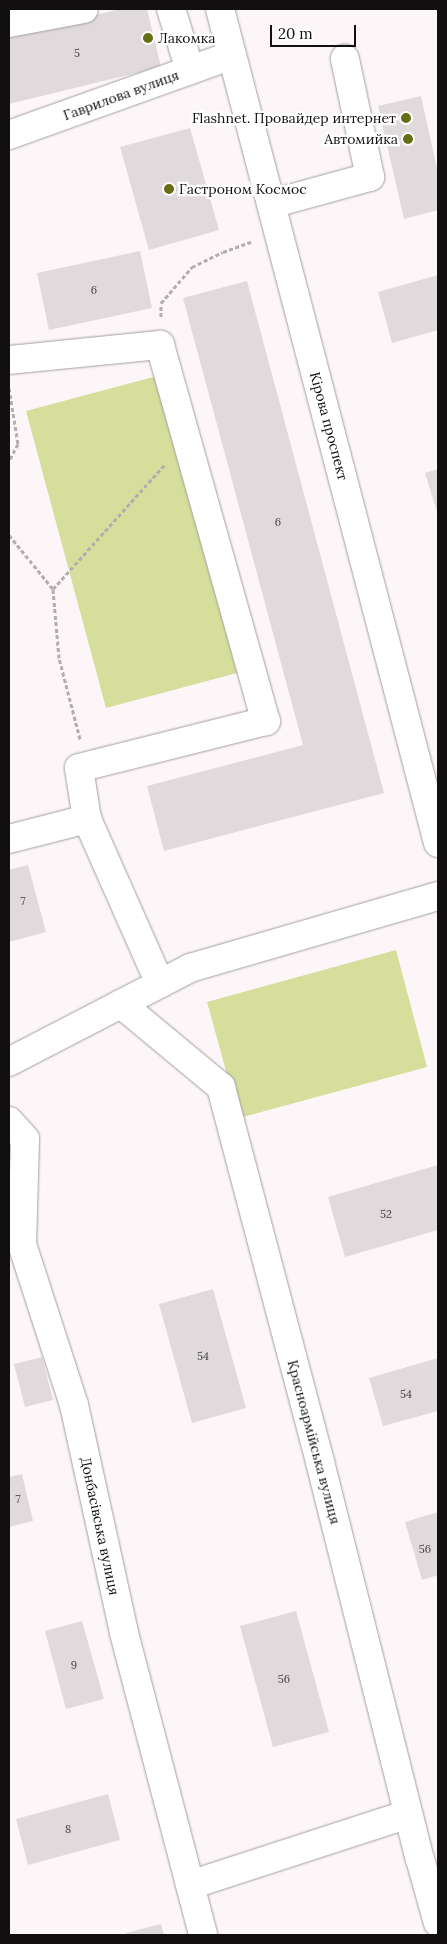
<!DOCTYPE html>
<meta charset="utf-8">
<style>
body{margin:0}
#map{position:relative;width:447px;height:1944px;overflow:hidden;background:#fcf6f9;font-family:Lora,serif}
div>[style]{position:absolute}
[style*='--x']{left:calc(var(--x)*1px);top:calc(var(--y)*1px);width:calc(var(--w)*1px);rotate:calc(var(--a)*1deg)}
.green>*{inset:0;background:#d6de9c}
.building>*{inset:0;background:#e0dadd}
.path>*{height:3px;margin-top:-1.5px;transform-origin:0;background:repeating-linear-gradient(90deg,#b2adaf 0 4px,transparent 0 6.5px)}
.roads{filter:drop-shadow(0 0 1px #a39ea0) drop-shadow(0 0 1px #a39ea0)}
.minor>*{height:28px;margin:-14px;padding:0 14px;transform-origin:14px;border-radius:14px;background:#fff}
.dots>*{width:14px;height:14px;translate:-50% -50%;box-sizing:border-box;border:2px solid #fff;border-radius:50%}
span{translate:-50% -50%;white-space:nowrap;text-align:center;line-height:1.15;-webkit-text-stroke:4.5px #fff;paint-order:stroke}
.number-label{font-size:11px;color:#454243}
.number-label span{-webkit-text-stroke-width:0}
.poi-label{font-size:14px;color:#110f10}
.left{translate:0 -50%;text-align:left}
.right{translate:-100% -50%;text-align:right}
.street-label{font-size:14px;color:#110f10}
.frame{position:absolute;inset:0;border:10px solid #110f10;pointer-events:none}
.scale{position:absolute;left:270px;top:25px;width:86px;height:22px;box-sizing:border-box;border:2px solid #110f10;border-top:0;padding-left:6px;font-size:15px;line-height:18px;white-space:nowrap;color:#110f10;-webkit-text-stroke:4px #fff;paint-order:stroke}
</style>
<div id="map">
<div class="green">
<i style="clip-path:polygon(157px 376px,237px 673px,106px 708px,26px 411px)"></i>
<i style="clip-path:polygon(396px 950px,427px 1067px,239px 1118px,207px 1002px)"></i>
</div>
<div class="building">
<i style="clip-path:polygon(120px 9px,147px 9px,161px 67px,9px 104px,9px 36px)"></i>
<i style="clip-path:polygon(421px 96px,438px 173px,438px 210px,404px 219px,378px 106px)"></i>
<i style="clip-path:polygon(190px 128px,219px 230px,149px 250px,120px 147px)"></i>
<i style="clip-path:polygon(140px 251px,152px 308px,49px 330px,37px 273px)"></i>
<i style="clip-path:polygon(438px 275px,438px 330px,392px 343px,378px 292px)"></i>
<i style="clip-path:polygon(247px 281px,384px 793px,164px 851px,147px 786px,303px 745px,183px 298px)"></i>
<i style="clip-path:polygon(438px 469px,438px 515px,425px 473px)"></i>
<i style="clip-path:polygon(28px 865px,46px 932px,9px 942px,9px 870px)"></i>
<i style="clip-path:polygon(438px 1165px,438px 1230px,345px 1257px,328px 1197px)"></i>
<i style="clip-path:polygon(213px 1289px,246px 1408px,192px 1423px,159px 1304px)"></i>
<i style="clip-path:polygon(42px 1357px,53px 1400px,25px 1407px,14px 1364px)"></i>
<i style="clip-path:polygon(438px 1358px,438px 1411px,383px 1426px,369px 1378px)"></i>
<i style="clip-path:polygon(22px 1474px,33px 1521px,9px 1527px,9px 1477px)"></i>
<i style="clip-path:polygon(438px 1512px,438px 1575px,422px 1580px,405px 1522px)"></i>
<i style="clip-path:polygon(296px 1611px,329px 1732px,273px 1747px,240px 1626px)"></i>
<i style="clip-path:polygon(82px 1621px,104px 1699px,66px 1709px,45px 1631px)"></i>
<i style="clip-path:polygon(108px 1794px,120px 1840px,28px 1865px,16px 1819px)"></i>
<i style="clip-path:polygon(161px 1924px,164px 1935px,127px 1935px,126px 1933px)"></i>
</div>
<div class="path">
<i style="--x:161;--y:317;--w:14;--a:-90"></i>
<i style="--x:161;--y:303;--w:48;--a:-49.3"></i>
<i style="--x:192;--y:267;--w:34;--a:-26"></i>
<i style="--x:223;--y:252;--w:30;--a:-20"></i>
<i style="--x:9;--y:388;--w:57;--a:80.9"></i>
<i style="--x:18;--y:444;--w:19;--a:118"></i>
<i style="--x:9;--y:535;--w:70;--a:50.8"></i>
<i style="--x:80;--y:739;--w:84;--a:-104.5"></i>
<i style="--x:59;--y:658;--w:69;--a:-95"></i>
<i style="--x:53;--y:589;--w:168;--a:-48.1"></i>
</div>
<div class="roads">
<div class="minor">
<i style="--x:171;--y:9;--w:64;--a:72.7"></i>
<i style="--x:220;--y:9;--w:862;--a:75.35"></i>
<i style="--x:9;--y:23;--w:76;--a:-10.6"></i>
<i style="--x:9;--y:135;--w:237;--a:-19.7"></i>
<i style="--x:271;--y:204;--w:103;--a:-15.3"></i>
<i style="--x:370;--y:177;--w:121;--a:-102"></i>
<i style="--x:9;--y:360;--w:152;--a:-5.7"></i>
<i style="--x:160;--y:345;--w:391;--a:74.3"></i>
<i style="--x:266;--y:721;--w:193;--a:165.9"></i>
<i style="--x:79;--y:768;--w:52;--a:81.1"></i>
<i style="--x:9;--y:839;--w:81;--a:-14.4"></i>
<i style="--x:87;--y:819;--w:180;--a:66.1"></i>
<i style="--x:121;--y:1004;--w:130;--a:39.7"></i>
<i style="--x:221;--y:1087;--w:388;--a:75.2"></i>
<i style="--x:320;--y:1462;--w:409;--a:75.9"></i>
<i style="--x:420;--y:1859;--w:66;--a:74.3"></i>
<i style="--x:9;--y:1062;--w:204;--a:-27.4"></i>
<i style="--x:190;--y:968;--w:258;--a:-16.2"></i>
<i style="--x:9;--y:1121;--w:24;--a:48"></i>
<i style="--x:25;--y:1139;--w:105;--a:91.6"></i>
<i style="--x:22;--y:1244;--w:169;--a:72.1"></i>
<i style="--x:74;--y:1405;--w:233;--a:77.6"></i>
<i style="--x:124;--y:1633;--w:312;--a:75.3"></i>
<i style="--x:190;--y:1885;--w:229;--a:-18"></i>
</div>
</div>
<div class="dots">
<i style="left:148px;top:38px;background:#676d12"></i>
<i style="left:406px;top:118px;background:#676d12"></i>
<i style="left:408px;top:139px;background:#676d12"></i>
<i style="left:169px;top:189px;background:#676d12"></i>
</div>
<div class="number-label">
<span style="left:77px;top:53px">5</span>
<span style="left:94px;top:290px">6</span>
<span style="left:278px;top:522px">6</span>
<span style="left:23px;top:901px">7</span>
<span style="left:386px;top:1214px">52</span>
<span style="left:203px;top:1356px">54</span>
<span style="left:406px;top:1394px">54</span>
<span style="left:18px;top:1499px">7</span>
<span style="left:425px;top:1549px">56</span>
<span style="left:74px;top:1665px">9</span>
<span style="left:284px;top:1679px">56</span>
<span style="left:68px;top:1829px">8</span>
</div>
<div class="poi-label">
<span class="left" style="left:158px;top:38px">Лакомка</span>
<span class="right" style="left:396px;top:118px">Flashnet. Провайдер интернет</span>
<span class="right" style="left:398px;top:139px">Автомийка</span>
<span class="left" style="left:179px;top:189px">Гастроном Космос</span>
</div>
<div class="street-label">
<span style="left:121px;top:95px;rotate:-20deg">Гаврилова вулиця</span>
<span style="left:329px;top:426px;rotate:75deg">Кірова проспект</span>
<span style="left:314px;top:1442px;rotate:75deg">Красноармійська вулиця</span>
<span style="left:100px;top:1526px;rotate:78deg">Донбасівська вулиця</span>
</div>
<div class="frame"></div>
<div class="scale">20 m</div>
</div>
